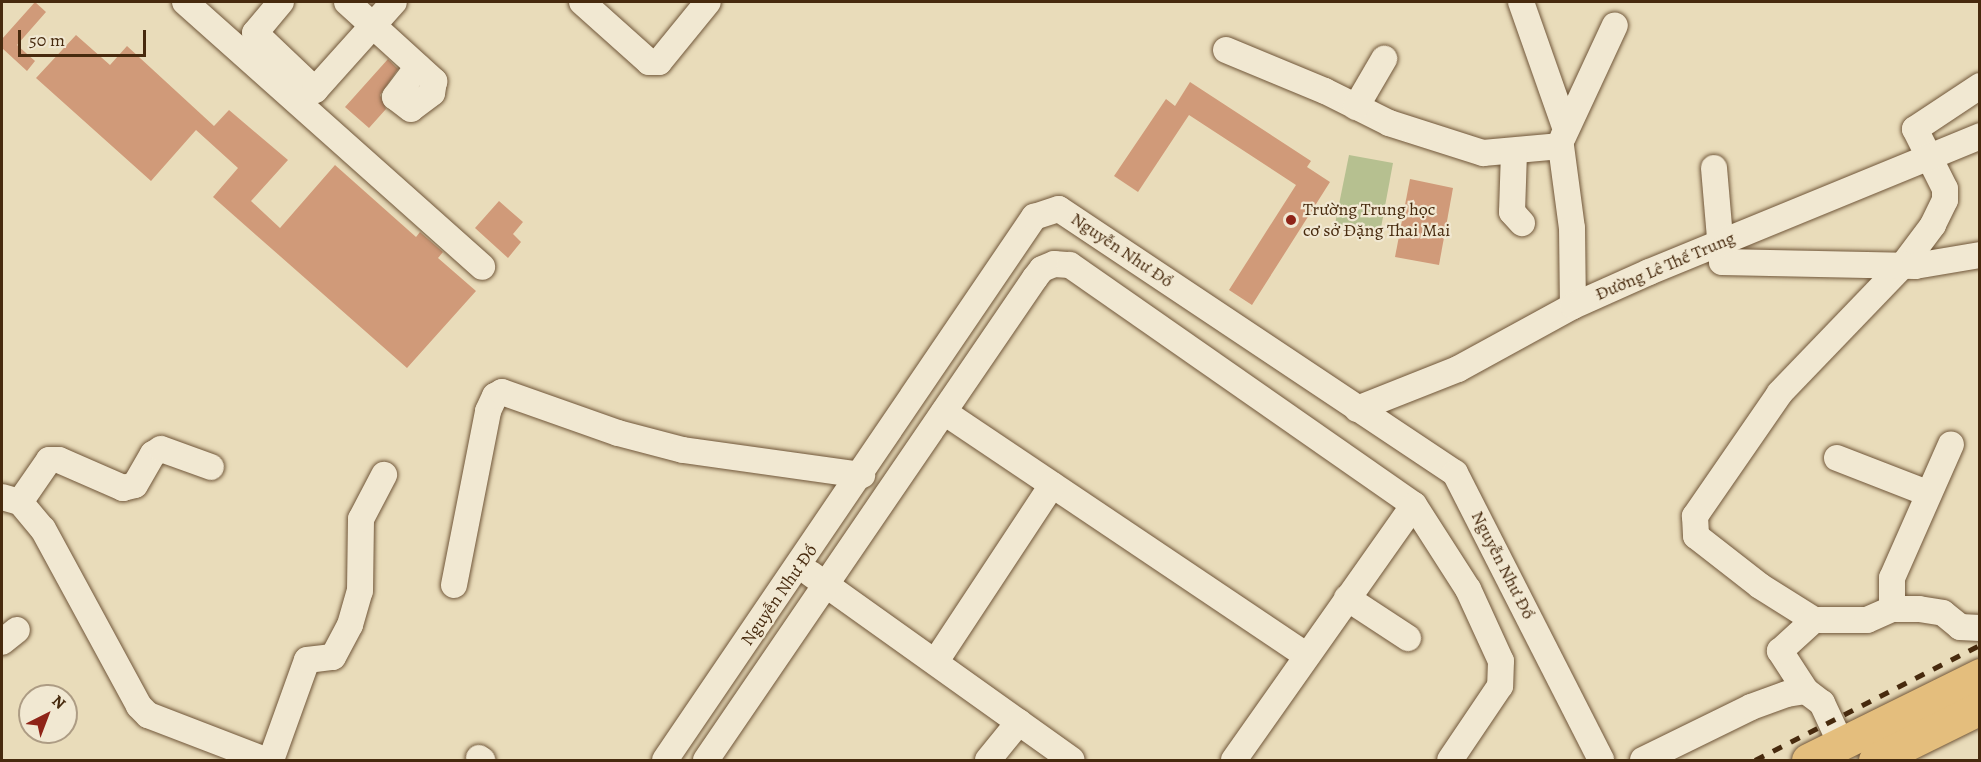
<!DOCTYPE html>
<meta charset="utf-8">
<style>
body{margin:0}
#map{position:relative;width:1981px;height:762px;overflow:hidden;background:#e9dcba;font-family:Alegreya,serif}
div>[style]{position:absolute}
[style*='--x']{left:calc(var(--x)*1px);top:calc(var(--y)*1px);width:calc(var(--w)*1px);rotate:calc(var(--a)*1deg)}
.green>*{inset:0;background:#b6c090}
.building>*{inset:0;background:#d09a79}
.roads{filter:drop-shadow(0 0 2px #705639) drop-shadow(0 0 2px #705639)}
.minor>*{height:26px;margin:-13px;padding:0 13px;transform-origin:13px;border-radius:13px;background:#f1e8d2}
.highway>*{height:33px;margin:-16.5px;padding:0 16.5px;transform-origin:16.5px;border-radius:16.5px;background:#e4be7d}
.rail>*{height:4.5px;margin-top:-2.25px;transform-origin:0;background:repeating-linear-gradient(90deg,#472a0e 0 10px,transparent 0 20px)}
.dots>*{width:16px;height:16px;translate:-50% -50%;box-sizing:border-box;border:3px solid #f1e8d2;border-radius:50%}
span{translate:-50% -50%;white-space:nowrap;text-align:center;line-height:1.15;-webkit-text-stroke:4.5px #f1e8d2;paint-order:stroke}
.poi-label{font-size:18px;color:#472a0e}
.left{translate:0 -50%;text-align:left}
.street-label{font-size:18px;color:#472a0e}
.frame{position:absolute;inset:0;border:3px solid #472a0e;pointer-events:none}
.north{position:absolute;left:18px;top:684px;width:60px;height:60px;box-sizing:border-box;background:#f1e8d2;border:2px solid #ad9c84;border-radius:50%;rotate:42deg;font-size:16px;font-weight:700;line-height:24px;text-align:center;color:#472a0e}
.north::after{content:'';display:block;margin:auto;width:21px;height:27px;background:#8f2418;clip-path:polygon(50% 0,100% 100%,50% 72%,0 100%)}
.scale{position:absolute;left:18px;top:30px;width:128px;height:27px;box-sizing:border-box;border:3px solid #472a0e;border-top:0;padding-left:8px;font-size:18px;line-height:21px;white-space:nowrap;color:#472a0e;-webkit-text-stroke:4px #f1e8d2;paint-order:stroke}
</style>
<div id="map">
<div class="green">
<i style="clip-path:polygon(1349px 155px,1393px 163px,1380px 233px,1335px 224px)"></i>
</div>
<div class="building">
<i style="clip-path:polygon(35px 2px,46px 12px,17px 45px,35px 61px,27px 71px,2px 48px,2px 39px)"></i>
<i style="clip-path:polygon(76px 35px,110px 65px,127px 46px,214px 126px,229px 110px,288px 160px,251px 201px,280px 228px,335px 165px,416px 237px,420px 232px,443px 252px,438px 258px,476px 291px,407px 368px,213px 197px,238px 168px,196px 130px,151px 181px,36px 78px)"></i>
<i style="clip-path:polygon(388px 59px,398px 69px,380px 95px,386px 109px,369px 128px,345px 107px)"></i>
<i style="clip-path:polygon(1190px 82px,1311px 161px,1307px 167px,1330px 182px,1252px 305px,1229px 290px,1296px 185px,1189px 115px,1138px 192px,1114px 176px,1166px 99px,1175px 106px)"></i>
<i style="clip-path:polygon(1410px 179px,1453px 188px,1439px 265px,1395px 257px)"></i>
<i style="clip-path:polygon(499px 201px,523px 222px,513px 234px,521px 242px,508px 258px,475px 228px)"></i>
</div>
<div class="roads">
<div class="minor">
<i style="--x:185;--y:2;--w:398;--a:41.7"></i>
<i style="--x:281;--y:2;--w:40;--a:130"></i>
<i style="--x:255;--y:33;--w:83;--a:43.5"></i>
<i style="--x:315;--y:90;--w:118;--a:-48.1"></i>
<i style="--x:347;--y:2;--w:118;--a:42.2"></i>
<i style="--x:434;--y:81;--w:12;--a:99"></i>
<i style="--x:432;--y:93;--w:26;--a:143"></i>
<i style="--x:411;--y:109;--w:20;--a:-143"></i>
<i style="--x:395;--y:97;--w:38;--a:-53"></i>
<i style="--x:582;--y:2;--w:90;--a:41.8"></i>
<i style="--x:649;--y:62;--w:10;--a:0"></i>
<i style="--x:659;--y:62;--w:77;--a:-50.8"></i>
<i style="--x:1521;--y:2;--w:133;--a:70.6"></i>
<i style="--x:1226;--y:50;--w:107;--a:22.5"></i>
<i style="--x:1325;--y:91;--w:72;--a:26.6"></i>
<i style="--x:1389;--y:123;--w:99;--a:17.7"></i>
<i style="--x:1483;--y:153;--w:78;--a:-5.1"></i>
<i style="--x:1561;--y:146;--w:83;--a:82.4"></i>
<i style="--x:1572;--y:228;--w:78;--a:89.3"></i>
<i style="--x:1980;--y:86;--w:78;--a:146.5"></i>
<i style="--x:1915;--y:129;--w:67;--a:63.4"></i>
<i style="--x:1945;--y:189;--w:11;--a:90"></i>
<i style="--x:1945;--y:200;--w:28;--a:116"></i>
<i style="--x:1933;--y:225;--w:50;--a:126.9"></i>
<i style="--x:1903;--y:265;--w:178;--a:133.9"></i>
<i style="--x:1780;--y:393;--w:150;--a:124.6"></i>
<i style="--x:1695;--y:516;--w:20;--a:87"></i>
<i style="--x:1696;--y:536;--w:81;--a:38"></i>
<i style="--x:1760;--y:586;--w:64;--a:32.2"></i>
<i style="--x:1814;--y:620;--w:53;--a:0"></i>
<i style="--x:1867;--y:620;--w:27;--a:-24"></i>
<i style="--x:1892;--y:609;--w:27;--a:0"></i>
<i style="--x:1919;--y:609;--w:24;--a:9"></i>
<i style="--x:1943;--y:613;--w:22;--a:39"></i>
<i style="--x:1960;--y:627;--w:20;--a:3"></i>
<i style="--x:1356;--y:107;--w:56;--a:-59.7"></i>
<i style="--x:1563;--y:137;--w:123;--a:-65.1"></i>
<i style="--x:1514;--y:152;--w:60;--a:91.9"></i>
<i style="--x:1512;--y:212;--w:15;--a:48"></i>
<i style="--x:1714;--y:168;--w:94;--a:85.1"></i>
<i style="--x:1722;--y:262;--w:193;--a:1.2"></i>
<i style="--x:1915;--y:266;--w:66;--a:-9.6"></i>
<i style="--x:1357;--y:409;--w:109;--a:-21.6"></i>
<i style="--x:1458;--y:369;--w:131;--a:-28.7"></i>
<i style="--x:1573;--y:306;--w:83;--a:-24.1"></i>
<i style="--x:1649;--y:272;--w:358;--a:-22.3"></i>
<i style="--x:944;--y:412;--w:435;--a:33.9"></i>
<i style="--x:1837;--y:458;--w:97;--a:21.3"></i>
<i style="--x:2;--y:497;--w:19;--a:16"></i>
<i style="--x:20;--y:502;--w:35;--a:50"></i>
<i style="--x:43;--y:529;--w:201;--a:61.5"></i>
<i style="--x:139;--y:706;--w:13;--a:45"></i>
<i style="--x:148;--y:715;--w:125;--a:21"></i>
<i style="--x:20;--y:502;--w:51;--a:-55.4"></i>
<i style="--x:49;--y:460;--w:10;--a:0"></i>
<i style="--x:59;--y:460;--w:70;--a:23.6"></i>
<i style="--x:123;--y:488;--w:12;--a:-14"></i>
<i style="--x:135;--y:485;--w:36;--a:-60"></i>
<i style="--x:153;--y:454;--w:9;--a:-32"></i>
<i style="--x:161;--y:449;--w:53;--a:19.8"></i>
<i style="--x:811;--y:574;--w:320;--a:35.5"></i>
<i style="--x:454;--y:585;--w:177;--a:-78.9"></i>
<i style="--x:488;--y:411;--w:17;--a:-65"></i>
<i style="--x:495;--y:396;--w:8;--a:-30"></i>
<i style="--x:502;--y:392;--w:123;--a:19.5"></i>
<i style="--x:618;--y:433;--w:67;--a:14.7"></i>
<i style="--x:683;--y:450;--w:181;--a:8"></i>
<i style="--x:1347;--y:598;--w:73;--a:33.3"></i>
<i style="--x:1892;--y:609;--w:31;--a:-90"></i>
<i style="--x:1892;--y:578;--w:146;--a:-66.2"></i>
<i style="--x:2;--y:642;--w:19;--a:-39"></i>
<i style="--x:936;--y:661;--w:211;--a:-56.6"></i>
<i style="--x:1806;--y:691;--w:48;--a:-123"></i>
<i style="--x:1780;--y:651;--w:46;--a:-42.4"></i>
<i style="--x:479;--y:758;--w:4;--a:34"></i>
<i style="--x:271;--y:760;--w:106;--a:-70.2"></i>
<i style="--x:307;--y:660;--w:26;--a:-7"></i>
<i style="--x:333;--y:657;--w:36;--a:-62"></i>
<i style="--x:350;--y:625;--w:35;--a:-74"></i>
<i style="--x:360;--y:591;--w:72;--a:-89.2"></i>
<i style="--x:361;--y:519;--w:50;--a:-62.4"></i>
<i style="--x:665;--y:760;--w:657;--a:-55.8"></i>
<i style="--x:1034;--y:217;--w:26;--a:-18"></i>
<i style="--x:1059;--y:209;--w:476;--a:33.7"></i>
<i style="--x:1455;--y:473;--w:322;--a:63"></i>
<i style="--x:706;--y:760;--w:584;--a:-55.68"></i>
<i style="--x:1035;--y:278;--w:11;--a:-52"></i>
<i style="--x:1042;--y:269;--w:13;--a:-23"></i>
<i style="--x:1054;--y:264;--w:16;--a:4"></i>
<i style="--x:1070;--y:265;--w:419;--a:34.9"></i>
<i style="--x:1414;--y:505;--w:100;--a:57.3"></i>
<i style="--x:1468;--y:589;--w:79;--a:65.4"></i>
<i style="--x:1501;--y:661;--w:25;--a:92"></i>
<i style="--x:1500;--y:686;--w:89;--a:124"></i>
<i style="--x:988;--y:760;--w:49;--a:-50.8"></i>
<i style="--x:1234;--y:760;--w:312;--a:-54.8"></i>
<i style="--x:1643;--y:760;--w:120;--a:-26.1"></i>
<i style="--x:1751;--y:707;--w:38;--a:-20"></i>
<i style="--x:1787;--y:694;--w:19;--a:-9"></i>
<i style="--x:1806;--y:691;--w:20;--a:37"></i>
<i style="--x:1822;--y:703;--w:45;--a:65.1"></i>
</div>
<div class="highway">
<i style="--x:1808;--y:760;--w:192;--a:-26.3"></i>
<i style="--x:1875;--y:760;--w:117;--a:-26.3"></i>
</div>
</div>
<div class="rail">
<i style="--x:1755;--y:760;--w:253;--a:-27.1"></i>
</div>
<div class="dots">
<i style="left:1291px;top:220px;background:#8f2418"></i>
</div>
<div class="poi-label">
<span class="left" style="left:1303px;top:220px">Trường Trung học<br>cơ sở Đặng Thai Mai</span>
</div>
<div class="street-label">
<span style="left:1122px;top:250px;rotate:34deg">Nguyễn Như Đổ</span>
<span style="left:1665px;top:266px;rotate:-23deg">Đường Lê Thế Trung</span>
<span style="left:1503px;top:565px;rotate:63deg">Nguyễn Như Đổ</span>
<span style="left:779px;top:595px;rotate:-55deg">Nguyễn Như Đổ</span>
</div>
<div class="frame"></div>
<div class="north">N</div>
<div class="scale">50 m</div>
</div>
